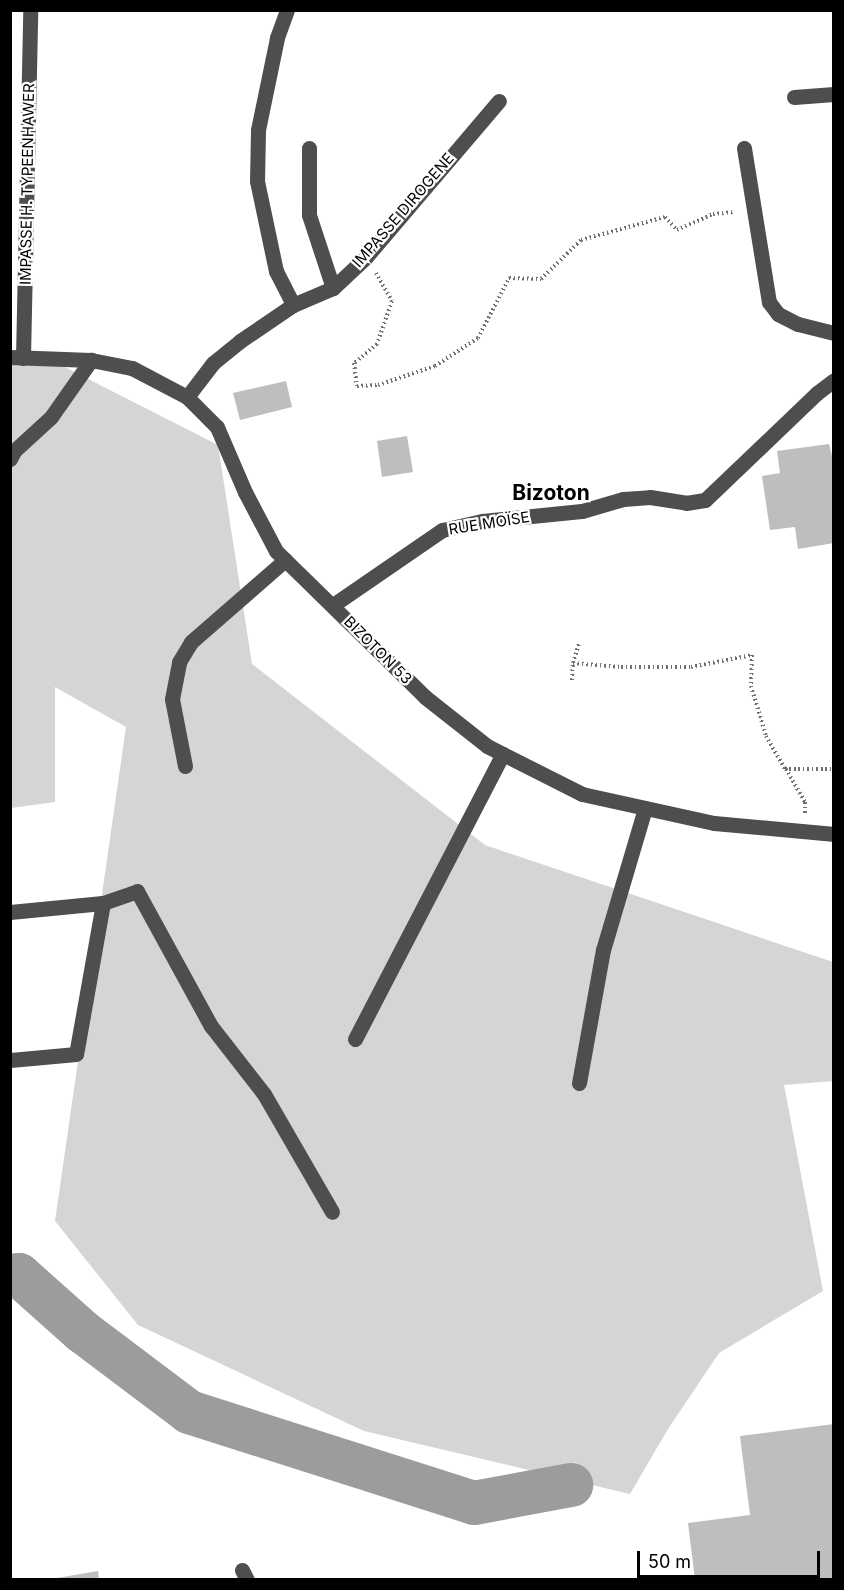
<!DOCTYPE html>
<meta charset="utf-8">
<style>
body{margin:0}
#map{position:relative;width:844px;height:1590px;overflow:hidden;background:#fff;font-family:Inter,sans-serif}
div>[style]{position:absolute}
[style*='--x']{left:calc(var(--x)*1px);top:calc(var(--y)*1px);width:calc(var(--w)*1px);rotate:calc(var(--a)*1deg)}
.green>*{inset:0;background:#d5d5d5}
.river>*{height:44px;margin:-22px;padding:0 22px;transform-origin:22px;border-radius:22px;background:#9c9c9c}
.building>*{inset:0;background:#bebebe}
.path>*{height:4px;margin-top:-2px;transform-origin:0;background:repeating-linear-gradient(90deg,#707070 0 1.5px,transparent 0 4.5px)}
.minor>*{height:15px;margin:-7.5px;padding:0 7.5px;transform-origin:7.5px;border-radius:7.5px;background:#4e4e4e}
span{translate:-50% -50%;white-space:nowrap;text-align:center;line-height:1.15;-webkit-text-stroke:4.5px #fff;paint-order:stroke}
.street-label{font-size:15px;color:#000}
.district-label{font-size:21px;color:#000;font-weight:700}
.frame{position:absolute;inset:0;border:12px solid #000;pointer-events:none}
.scale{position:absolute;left:637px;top:1551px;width:183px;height:27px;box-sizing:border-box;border:3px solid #000;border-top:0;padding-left:8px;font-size:18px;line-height:21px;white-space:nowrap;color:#000;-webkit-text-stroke:4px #fff;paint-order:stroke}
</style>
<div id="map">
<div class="green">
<i style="clip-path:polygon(11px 353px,39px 354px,218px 445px,252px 664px,485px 845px,833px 962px,833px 1081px,784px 1085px,823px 1291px,719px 1353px,668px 1429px,630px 1494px,364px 1431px,138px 1325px,55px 1221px,126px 727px,55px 687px,55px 802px,11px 808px)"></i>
</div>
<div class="river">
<i style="--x:10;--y:1276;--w:9;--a:-6"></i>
<i style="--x:19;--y:1275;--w:86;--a:41.7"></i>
<i style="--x:83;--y:1332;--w:133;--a:37"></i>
<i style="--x:189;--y:1412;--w:299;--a:17.7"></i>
<i style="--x:474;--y:1503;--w:99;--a:-10.5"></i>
</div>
<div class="building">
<i style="clip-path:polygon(286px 381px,292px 407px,240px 420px,233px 393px)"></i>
<i style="clip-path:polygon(407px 436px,413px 472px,382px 477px,377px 441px)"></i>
<i style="clip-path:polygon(829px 444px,834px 464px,834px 543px,798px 549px,795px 527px,770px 530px,762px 476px,780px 473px,777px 451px)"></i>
<i style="clip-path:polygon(834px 1424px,834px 1580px,695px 1580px,688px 1523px,750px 1515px,740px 1436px)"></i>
<i style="clip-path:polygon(98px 1571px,99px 1580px,58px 1580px,57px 1578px)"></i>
</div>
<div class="path">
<i style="--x:376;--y:273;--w:32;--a:60"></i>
<i style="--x:392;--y:301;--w:46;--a:109.2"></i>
<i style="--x:377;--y:344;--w:30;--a:140"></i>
<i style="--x:354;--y:363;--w:23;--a:83"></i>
<i style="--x:357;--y:386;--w:21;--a:-3"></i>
<i style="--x:378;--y:385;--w:60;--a:-18.4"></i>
<i style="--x:435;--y:366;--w:51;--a:-33.1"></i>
<i style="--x:478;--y:338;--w:68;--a:-62.7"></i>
<i style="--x:509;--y:278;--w:32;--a:2"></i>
<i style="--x:541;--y:279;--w:56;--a:-44.3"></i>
<i style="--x:581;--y:240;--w:87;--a:-15.3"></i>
<i style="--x:665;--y:217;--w:18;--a:47"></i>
<i style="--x:677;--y:230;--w:39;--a:-24"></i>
<i style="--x:713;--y:214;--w:22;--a:-5"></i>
<i style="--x:573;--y:663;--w:48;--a:4.8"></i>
<i style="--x:621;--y:667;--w:70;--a:0"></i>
<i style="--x:691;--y:667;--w:62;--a:-11.1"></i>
<i style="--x:752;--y:655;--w:31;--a:92"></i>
<i style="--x:751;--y:686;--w:52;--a:73.3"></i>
<i style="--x:766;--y:736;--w:38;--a:60"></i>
<i style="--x:785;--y:769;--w:46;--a:0"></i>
<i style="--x:572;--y:680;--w:17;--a:-87"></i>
<i style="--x:573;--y:663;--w:21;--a:-73"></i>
<i style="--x:786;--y:769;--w:38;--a:60"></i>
<i style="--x:805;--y:802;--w:12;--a:90"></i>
</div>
<div class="minor">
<i style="--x:287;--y:10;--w:30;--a:110"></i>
<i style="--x:277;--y:38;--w:94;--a:101.7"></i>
<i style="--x:258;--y:130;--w:51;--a:91.1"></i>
<i style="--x:257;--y:181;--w:92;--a:78.1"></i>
<i style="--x:276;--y:271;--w:38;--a:63"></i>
<i style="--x:794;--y:97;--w:40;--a:-4.3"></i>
<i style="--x:309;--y:148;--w:67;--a:90"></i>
<i style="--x:309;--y:215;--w:77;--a:71.8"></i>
<i style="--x:744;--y:148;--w:156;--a:80.8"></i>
<i style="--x:769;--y:302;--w:15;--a:53"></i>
<i style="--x:778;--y:314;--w:22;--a:27"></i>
<i style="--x:798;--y:324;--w:37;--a:14"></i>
<i style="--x:10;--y:357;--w:81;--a:2.1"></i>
<i style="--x:91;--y:360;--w:42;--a:11"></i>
<i style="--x:132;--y:368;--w:62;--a:27.8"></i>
<i style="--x:187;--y:397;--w:42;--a:45"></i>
<i style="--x:217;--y:427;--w:71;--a:66.7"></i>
<i style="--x:245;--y:492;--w:67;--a:62.3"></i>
<i style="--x:276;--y:551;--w:209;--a:44.4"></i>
<i style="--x:425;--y:697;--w:79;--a:38.3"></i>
<i style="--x:487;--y:746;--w:106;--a:26.8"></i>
<i style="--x:582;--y:794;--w:135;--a:12.4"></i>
<i style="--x:714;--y:823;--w:121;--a:5.2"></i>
<i style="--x:23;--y:358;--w:348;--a:-88.8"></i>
<i style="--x:187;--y:397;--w:43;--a:-52.6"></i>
<i style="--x:213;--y:363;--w:35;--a:-39"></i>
<i style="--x:240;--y:341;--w:64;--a:-34.2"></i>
<i style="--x:293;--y:305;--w:43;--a:-23"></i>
<i style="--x:333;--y:288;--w:45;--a:-43.2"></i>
<i style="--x:366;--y:257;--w:205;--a:-49.6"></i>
<i style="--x:10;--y:459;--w:9;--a:-63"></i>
<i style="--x:14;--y:451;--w:50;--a:-42.6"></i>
<i style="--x:51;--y:417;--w:70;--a:-54.9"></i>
<i style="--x:333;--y:605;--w:132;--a:-34.5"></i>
<i style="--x:442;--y:530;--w:41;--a:-12.7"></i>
<i style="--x:482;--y:521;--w:100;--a:-5.7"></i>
<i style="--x:582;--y:511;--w:43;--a:-16.3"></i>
<i style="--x:623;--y:499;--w:27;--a:-4"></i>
<i style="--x:650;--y:497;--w:36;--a:9"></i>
<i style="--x:686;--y:503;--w:19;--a:-9"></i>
<i style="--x:705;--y:500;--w:155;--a:-43.7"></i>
<i style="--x:817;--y:393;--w:21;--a:-37"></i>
<i style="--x:185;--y:766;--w:68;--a:-101"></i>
<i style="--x:172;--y:699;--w:38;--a:-79"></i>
<i style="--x:179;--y:662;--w:23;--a:-59"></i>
<i style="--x:191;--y:642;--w:125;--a:-41.1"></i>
<i style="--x:103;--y:903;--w:36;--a:-19"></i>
<i style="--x:137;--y:891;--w:154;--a:61.3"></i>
<i style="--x:211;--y:1026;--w:86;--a:52.1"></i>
<i style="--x:264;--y:1094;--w:136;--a:60"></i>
<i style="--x:10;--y:912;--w:93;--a:-5.5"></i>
<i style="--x:103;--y:903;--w:153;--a:100.1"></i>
<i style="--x:76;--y:1054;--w:66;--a:174.8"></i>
<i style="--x:355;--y:1039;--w:321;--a:-62.6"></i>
<i style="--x:579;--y:1083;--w:135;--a:-79.8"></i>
<i style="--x:603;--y:950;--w:148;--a:-73.5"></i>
<i style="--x:242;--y:1570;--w:11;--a:63"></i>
</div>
<div class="street-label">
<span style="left:27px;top:184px;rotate:-89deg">IMPASSE H. TYPEENHAWER</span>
<span style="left:403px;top:210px;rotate:-49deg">IMPASSE DIROGENE</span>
<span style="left:489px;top:523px;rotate:-9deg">RUE MOÏSE</span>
<span style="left:378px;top:650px;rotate:45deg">BIZOTON 53</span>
</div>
<div class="district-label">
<span style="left:551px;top:493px">Bizoton</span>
</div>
<div class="frame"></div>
<div class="scale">50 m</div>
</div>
